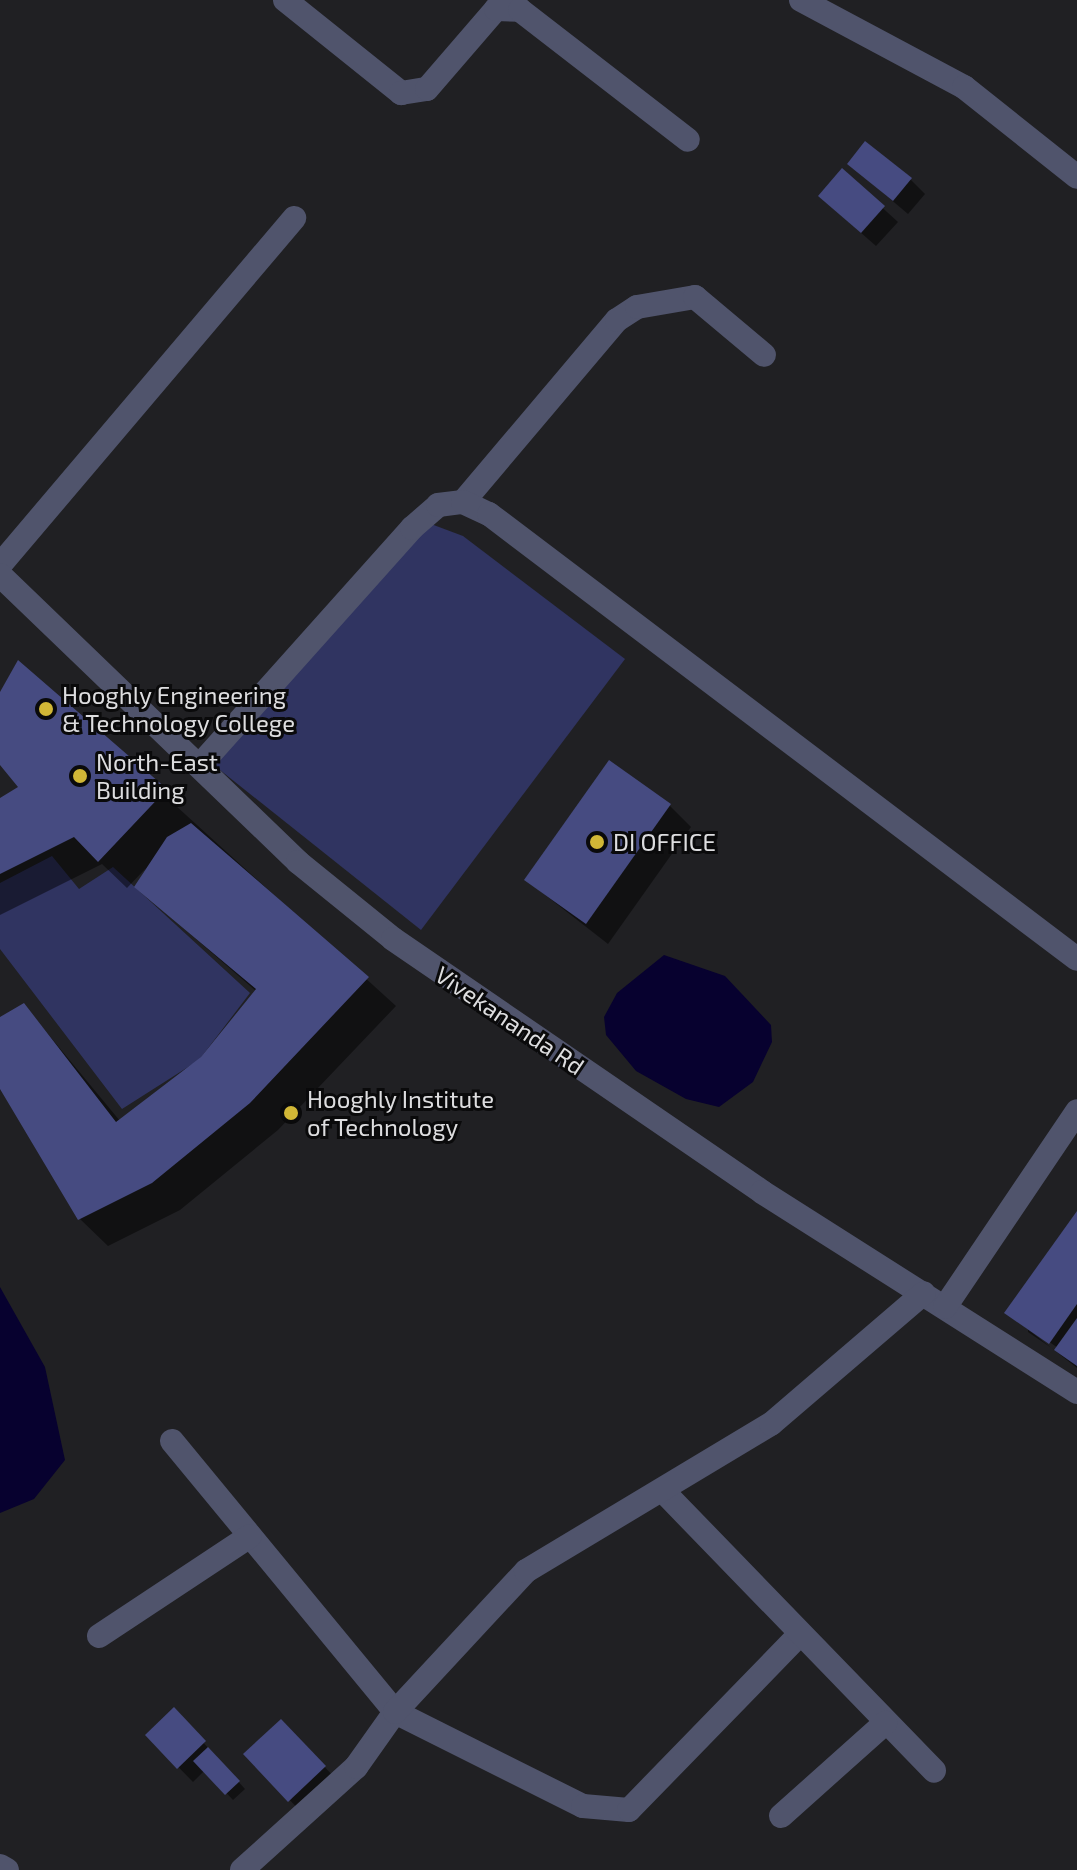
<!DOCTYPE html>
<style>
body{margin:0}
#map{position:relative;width:1077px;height:1870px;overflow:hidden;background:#202023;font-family:"Exo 2",sans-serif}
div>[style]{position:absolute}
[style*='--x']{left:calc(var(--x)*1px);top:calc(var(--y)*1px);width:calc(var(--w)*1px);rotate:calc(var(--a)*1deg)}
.green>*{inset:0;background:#303461}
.water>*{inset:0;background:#07012f}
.shadow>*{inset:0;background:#0007}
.building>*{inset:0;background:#464b81}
.minor>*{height:24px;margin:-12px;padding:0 12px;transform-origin:12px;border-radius:12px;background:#50546c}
.dots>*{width:22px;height:22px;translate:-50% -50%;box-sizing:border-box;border:4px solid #0a0a0b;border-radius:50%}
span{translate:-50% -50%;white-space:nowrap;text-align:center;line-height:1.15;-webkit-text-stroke:6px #0a0a0b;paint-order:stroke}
.poi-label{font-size:24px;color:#dddddf}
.left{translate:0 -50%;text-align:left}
.street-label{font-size:24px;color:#dddddf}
</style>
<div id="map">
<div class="green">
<i style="clip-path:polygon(431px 524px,463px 536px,625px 659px,421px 930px,210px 762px)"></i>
<i style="clip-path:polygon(52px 856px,79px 889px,113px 867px,250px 993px,199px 1060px,122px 1109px,0 949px,0 883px)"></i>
</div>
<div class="water">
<i style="clip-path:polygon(664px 955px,725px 976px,771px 1025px,772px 1042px,753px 1082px,719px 1107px,686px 1099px,636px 1071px,606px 1035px,604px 1017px,617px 993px)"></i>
<i style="clip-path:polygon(0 1287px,45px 1367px,65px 1460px,34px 1499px,0 1513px)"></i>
</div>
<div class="shadow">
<i style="clip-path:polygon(849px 164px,910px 179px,925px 194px,908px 214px)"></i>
<i style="clip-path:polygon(842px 171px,898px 222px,876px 246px,835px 210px)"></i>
<i style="clip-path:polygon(19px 663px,396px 1006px,278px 1130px,180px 1210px,108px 1246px,80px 1219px,0 1085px,0 1019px,24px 1005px,120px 1121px,202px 1058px,256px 991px,136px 887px,146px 868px,127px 888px,102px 864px,0 915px,0 800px,21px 787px,0 762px,0 696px)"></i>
<i style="clip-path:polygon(670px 806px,691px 827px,608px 944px,526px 880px)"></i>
<i style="clip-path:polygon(evenodd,1077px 1214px,1077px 1368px,1007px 1313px,1077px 1214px,1028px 1327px,1058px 1348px,1056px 1351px,1028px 1332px,1028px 1327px)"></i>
<i style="clip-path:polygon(174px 1710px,245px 1789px,233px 1800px,205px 1770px,193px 1782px,147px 1735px)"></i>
<i style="clip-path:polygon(295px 1736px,339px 1782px,304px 1815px,246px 1754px)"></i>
</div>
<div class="building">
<i style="clip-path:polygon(865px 141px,912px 178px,893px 201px,847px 164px)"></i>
<i style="clip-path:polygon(842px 168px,885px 206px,861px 233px,818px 196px)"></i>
<i style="clip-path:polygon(18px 660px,167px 789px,98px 862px,74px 837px,0 874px,0 798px,18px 787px,0 765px,0 692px)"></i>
<i style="clip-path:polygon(609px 760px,671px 804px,586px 924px,524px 880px)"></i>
<i style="clip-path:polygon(191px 823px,369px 977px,250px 1103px,152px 1183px,78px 1220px,0 1089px,0 1017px,24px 1003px,116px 1122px,201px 1057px,256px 989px,134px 887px,167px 837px)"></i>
<i style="clip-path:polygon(1077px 1211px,1077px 1304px,1049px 1344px,1004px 1313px)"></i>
<i style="clip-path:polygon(1077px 1318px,1077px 1366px,1054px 1350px)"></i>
<i style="clip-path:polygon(174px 1707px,206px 1741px,177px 1769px,145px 1735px)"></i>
<i style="clip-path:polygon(281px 1719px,326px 1766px,288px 1802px,243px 1754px)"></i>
<i style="clip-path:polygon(208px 1747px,240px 1781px,225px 1795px,193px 1761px)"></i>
</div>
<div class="minor">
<i style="--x:285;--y:0;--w:149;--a:38.7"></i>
<i style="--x:401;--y:93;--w:26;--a:-9"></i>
<i style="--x:427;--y:89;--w:106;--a:-49.2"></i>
<i style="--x:496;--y:9;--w:24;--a:2"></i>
<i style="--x:520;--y:10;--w:212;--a:37.7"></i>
<i style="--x:801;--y:0;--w:185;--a:28.1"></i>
<i style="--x:964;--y:87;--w:144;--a:38.5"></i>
<i style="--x:463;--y:502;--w:238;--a:-49.8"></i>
<i style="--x:617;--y:320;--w:24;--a:-33"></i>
<i style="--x:637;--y:307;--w:59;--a:-9.8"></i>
<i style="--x:695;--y:297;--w:90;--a:40"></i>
<i style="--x:0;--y:565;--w:455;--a:-49.7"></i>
<i style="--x:0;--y:575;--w:414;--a:43.9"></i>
<i style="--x:298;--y:862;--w:122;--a:39"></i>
<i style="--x:393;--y:939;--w:447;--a:34.4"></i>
<i style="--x:762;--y:1192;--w:373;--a:32.4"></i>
<i style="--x:201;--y:764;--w:317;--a:-48.2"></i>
<i style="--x:412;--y:528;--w:35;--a:-41"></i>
<i style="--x:438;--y:505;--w:25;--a:-7"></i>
<i style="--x:463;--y:502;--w:29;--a:25"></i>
<i style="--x:489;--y:514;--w:737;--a:37.12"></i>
<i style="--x:945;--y:1307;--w:236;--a:-56"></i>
<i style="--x:172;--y:1441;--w:351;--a:50.5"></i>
<i style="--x:395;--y:1712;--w:210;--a:26.6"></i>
<i style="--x:583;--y:1806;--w:46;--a:5"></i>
<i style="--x:629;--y:1810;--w:241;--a:-45.8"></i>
<i style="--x:664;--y:1492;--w:388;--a:45.9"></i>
<i style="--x:99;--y:1636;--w:181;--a:-33.5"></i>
<i style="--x:781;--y:1816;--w:140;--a:-41.8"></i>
<i style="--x:0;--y:1866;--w:8;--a:30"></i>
<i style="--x:242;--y:1870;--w:154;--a:-42.1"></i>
<i style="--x:356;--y:1767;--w:67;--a:-54.7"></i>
<i style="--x:395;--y:1712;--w:192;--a:-47.1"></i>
<i style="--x:526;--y:1571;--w:286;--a:-31"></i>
<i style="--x:771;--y:1424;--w:201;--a:-40.6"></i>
</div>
<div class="dots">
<i style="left:46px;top:709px;background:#d1b736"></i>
<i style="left:80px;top:776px;background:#d1b736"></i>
<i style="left:597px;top:842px;background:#d1b736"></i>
<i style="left:291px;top:1113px;background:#d1b736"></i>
</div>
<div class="poi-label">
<span class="left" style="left:62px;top:709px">Hooghly Engineering<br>&amp; Technology College</span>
<span class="left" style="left:96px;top:776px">North-East<br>Building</span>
<span class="left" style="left:613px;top:842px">DI OFFICE</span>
<span class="left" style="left:307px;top:1113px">Hooghly Institute<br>of Technology</span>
</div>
<div class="street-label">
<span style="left:510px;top:1020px;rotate:34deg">Vivekananda Rd</span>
</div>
</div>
